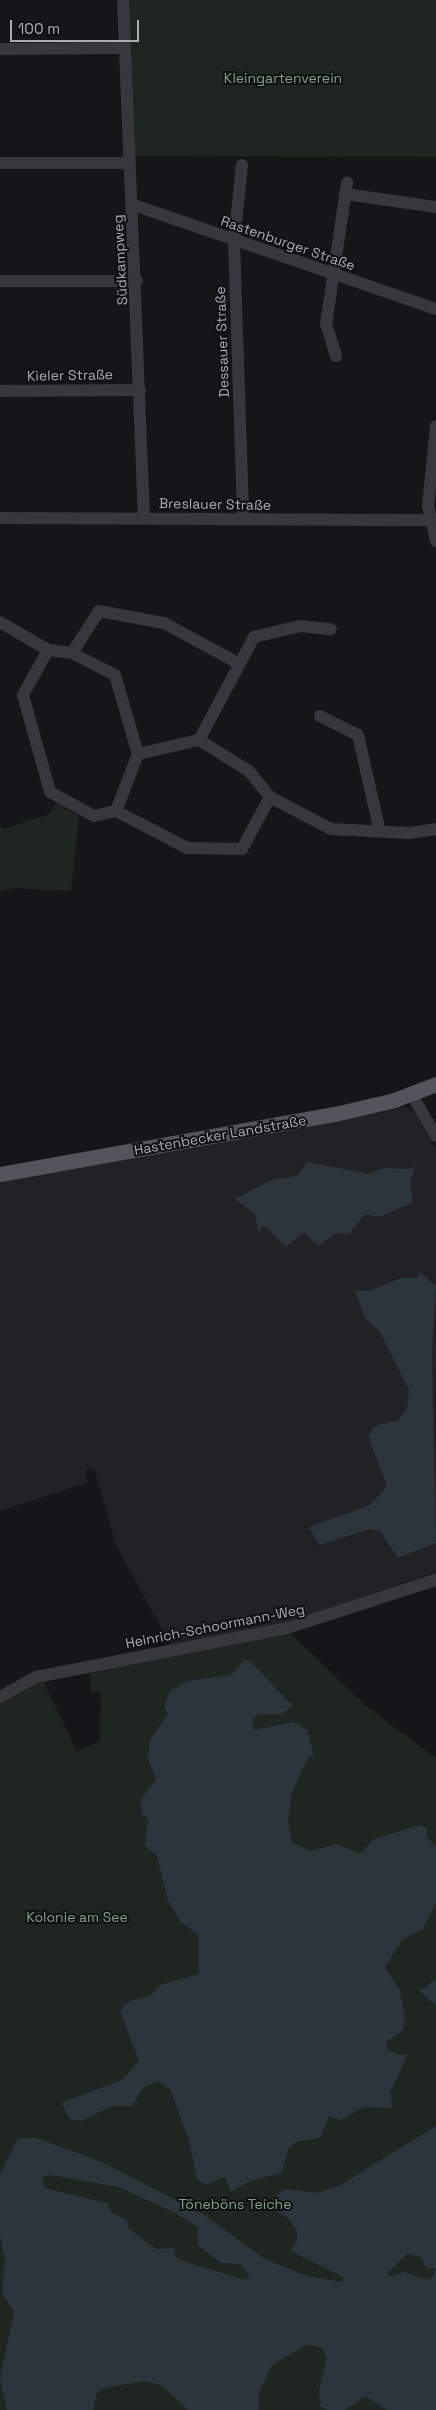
<!DOCTYPE html>
<meta charset="utf-8">
<style>
body{margin:0}
#map{position:relative;width:436px;height:2410px;overflow:hidden;background:#161618;font-family:"Space Grotesk",sans-serif}
div>[style]{position:absolute}
[style*='--x']{left:calc(var(--x)*1px);top:calc(var(--y)*1px);width:calc(var(--w)*1px);rotate:calc(var(--a)*1deg)}
.built>*{inset:0;background:#222225}
.green>*{inset:0;background:#1e261f}
.water>*{inset:0;background:#2c353c}
.minor>*{height:12px;margin:-6px;padding:0 6px;transform-origin:6px;border-radius:6px;background:#37383d}
.major>*{height:15px;margin:-7.5px;padding:0 7.5px;transform-origin:7.5px;border-radius:7.5px;background:#53555c}
span{translate:-50% -50%;white-space:nowrap;text-align:center;line-height:1.15;-webkit-text-stroke:4px #111113;paint-order:stroke}
.park-label{font-size:14px;color:#7fa381}
.street-label{font-size:14px;color:#a8adb8}
.scale{position:absolute;left:10px;top:20px;width:129px;height:22px;box-sizing:border-box;border:2px solid #a8adb8;border-top:0;padding-left:6px;font-size:15px;line-height:18px;white-space:nowrap;color:#a8adb8;-webkit-text-stroke:4px #111113;paint-order:stroke}
</style>
<div id="map">
<div class="built">
<i style="clip-path:polygon(405px 1107px,414px 1111px,436px 1149px,436px 1578px,274px 1628px,170px 1644px,116px 1545px,94px 1468px,86px 1470px,87px 1483px,0 1511px,0 1181px)"></i>
</div>
<div class="green">
<i style="clip-path:polygon(128px 0,436px 0,436px 157px,133px 156px)"></i>
<i style="clip-path:polygon(56px 803px,79px 816px,71px 891px,18px 888px,0 891px,0 823px,2px 829px,50px 814px)"></i>
<i style="clip-path:polygon(287px 1630px,367px 1707px,436px 1758px,436px 2410px,0 2410px,0 1701px,42px 1678px,77px 1752px,100px 1741px,101px 1692px,91px 1692px,90px 1669px)"></i>
</div>
<div class="water">
<i style="clip-path:polygon(307px 1162px,369px 1174px,382px 1168px,410px 1169px,415px 1165px,410px 1183px,413px 1202px,380px 1217px,365px 1214px,349px 1234px,336px 1233px,318px 1246px,304px 1232px,286px 1247px,266px 1227px,262px 1226px,259px 1234px,255px 1214px,235px 1199px,271px 1180px,297px 1176px)"></i>
<i style="clip-path:polygon(419px 1272px,436px 1286px,432px 1352px,436px 1543px,398px 1558px,380px 1531px,370px 1529px,319px 1545px,309px 1527px,370px 1505px,387px 1486px,368px 1436px,375px 1426px,398px 1420px,407px 1409px,409px 1390px,380px 1332px,365px 1318px,355px 1290px,370px 1291px,401px 1278px,418px 1278px)"></i>
<i style="clip-path:polygon(244px 1660px,251px 1662px,293px 1706px,282px 1714px,257px 1715px,252px 1720px,254px 1730px,294px 1722px,307px 1730px,314px 1756px,308px 1758px,292px 1792px,288px 1820px,292px 1842px,310px 1851px,336px 1844px,361px 1854px,372px 1840px,420px 1825px,427px 1828px,427px 1837px,436px 1847px,436px 1903px,423px 1929px,403px 1939px,385px 1967px,400px 1991px,405px 2017px,403px 2030px,387px 2042px,386px 2048px,398px 2055px,408px 2054px,390px 2093px,393px 2108px,363px 2107px,341px 2120px,329px 2116px,320px 2138px,298px 2141px,289px 2148px,281px 2173px,250px 2181px,231px 2192px,225px 2177px,205px 2185px,197px 2179px,189px 2140px,170px 2089px,157px 2081px,143px 2088px,132px 2106px,112px 2106px,81px 2121px,71px 2120px,61px 2103px,122px 2080px,139px 2061px,120px 2011px,127px 2002px,150px 1996px,160px 1985px,199px 1974px,199px 1936px,180px 1921px,168px 1900px,157px 1856px,145px 1846px,148px 1819px,142px 1814px,140px 1801px,156px 1779px,148px 1758px,150px 1740px,168px 1713px,164px 1708px,170px 1691px,187px 1681px,231px 1675px)"></i>
<i style="clip-path:polygon(436px 1979px,436px 2006px,420px 1991px)"></i>
<i style="clip-path:polygon(evenodd,436px 2126px,436px 2410px,387px 2410px,365px 2396px,345px 2410px,327px 2410px,320px 2406px,319px 2390px,327px 2358px,321px 2347px,306px 2345px,272px 2365px,259px 2393px,259px 2410px,188px 2410px,161px 2385px,144px 2381px,105px 2388px,97px 2393px,93px 2410px,7px 2410px,0 2378px,14px 2312px,2px 2293px,5px 2261px,0 2235px,0 2174px,18px 2138px,37px 2138px,102px 2162px,203px 2214px,265px 2259px,307px 2276px,341px 2282px,343px 2277px,291px 2251px,297px 2241px,297px 2230px,286px 2216px,273px 2211px,276px 2196px,284px 2189px,316px 2193px,339px 2186px,436px 2126px,50px 2175px,119px 2187px,175px 2213px,198px 2227px,198px 2245px,221px 2263px,240px 2264px,250px 2276px,246px 2280px,185px 2262px,175px 2257px,174px 2248px,156px 2249px,129px 2229px,127px 2220px,112px 2213px,107px 2203px,44px 2188px,43px 2176px,50px 2175px,436px 2126px,407px 2254px,421px 2257px,427px 2269px,435px 2268px,433px 2276px,428px 2280px,404px 2272px,391px 2276px,387px 2273px,407px 2254px)"></i>
</div>
<div class="minor">
<i style="--x:123;--y:0;--w:518;--a:87.68"></i>
<i style="--x:0;--y:49;--w:124;--a:-0.5"></i>
<i style="--x:0;--y:163;--w:128;--a:0"></i>
<i style="--x:242;--y:165;--w:76;--a:96"></i>
<i style="--x:234;--y:241;--w:278;--a:88.1"></i>
<i style="--x:345;--y:194;--w:92;--a:8.1"></i>
<i style="--x:131;--y:204;--w:323;--a:19"></i>
<i style="--x:0;--y:281;--w:137;--a:0"></i>
<i style="--x:336;--y:356;--w:34;--a:-107"></i>
<i style="--x:326;--y:324;--w:143;--a:-81.5"></i>
<i style="--x:0;--y:391;--w:140;--a:-0.4"></i>
<i style="--x:436;--y:426;--w:80;--a:95.7"></i>
<i style="--x:428;--y:506;--w:36;--a:77"></i>
<i style="--x:0;--y:518;--w:430;--a:0.3"></i>
<i style="--x:0;--y:622;--w:56;--a:30.3"></i>
<i style="--x:48;--y:650;--w:24;--a:7"></i>
<i style="--x:72;--y:653;--w:48;--a:27.1"></i>
<i style="--x:115;--y:675;--w:82;--a:73.8"></i>
<i style="--x:138;--y:754;--w:63;--a:-12.9"></i>
<i style="--x:199;--y:740;--w:59;--a:31.8"></i>
<i style="--x:249;--y:771;--w:33;--a:51"></i>
<i style="--x:270;--y:797;--w:69;--a:27.7"></i>
<i style="--x:331;--y:829;--w:78;--a:2.9"></i>
<i style="--x:409;--y:833;--w:27;--a:-8"></i>
<i style="--x:48;--y:650;--w:51;--a:119.1"></i>
<i style="--x:23;--y:695;--w:101;--a:74.4"></i>
<i style="--x:50;--y:792;--w:50;--a:28.6"></i>
<i style="--x:94;--y:816;--w:23;--a:-13"></i>
<i style="--x:116;--y:811;--w:80;--a:27.5"></i>
<i style="--x:187;--y:848;--w:55;--a:1"></i>
<i style="--x:242;--y:849;--w:59;--a:-61.7"></i>
<i style="--x:72;--y:653;--w:50;--a:-57.3"></i>
<i style="--x:99;--y:611;--w:66;--a:10.5"></i>
<i style="--x:164;--y:623;--w:84;--a:28.4"></i>
<i style="--x:320;--y:716;--w:42;--a:26.6"></i>
<i style="--x:358;--y:735;--w:99;--a:77.2"></i>
<i style="--x:199;--y:740;--w:117;--a:-61.9"></i>
<i style="--x:254;--y:637;--w:47;--a:-13.4"></i>
<i style="--x:300;--y:626;--w:31;--a:6"></i>
<i style="--x:116;--y:811;--w:61;--a:-68.9"></i>
<i style="--x:412;--y:1095;--w:48;--a:59.7"></i>
<i style="--x:0;--y:1697;--w:41;--a:-29.1"></i>
<i style="--x:36;--y:1677;--w:253;--a:-11"></i>
<i style="--x:284;--y:1629;--w:160;--a:-17.9"></i>
</div>
<div class="major">
<i style="--x:0;--y:1174;--w:340;--a:-10.2"></i>
<i style="--x:335;--y:1114;--w:61;--a:-13.3"></i>
<i style="--x:394;--y:1100;--w:45;--a:-20.9"></i>
</div>
<div class="park-label">
<span style="left:283px;top:78px">Kleingartenverein</span>
<span style="left:77px;top:1917px">Kolonie am See</span>
<span style="left:235px;top:2204px">Töneböns Teiche</span>
</div>
<div class="street-label">
<span style="left:288px;top:243px;rotate:19deg">Rastenburger Straße</span>
<span style="left:120px;top:260px;rotate:-93deg">Südkampweg</span>
<span style="left:222px;top:342px;rotate:-92deg">Dessauer Straße</span>
<span style="left:70px;top:375px;rotate:-1deg">Kieler Straße</span>
<span style="left:215px;top:504px;rotate:1deg">Breslauer Straße</span>
<span style="left:220px;top:1135px;rotate:-10deg">Hastenbecker Landstraße</span>
<span style="left:215px;top:1626px;rotate:-11deg">Heinrich-Schoormann-Weg</span>
</div>
<div class="scale">100 m</div>
</div>
